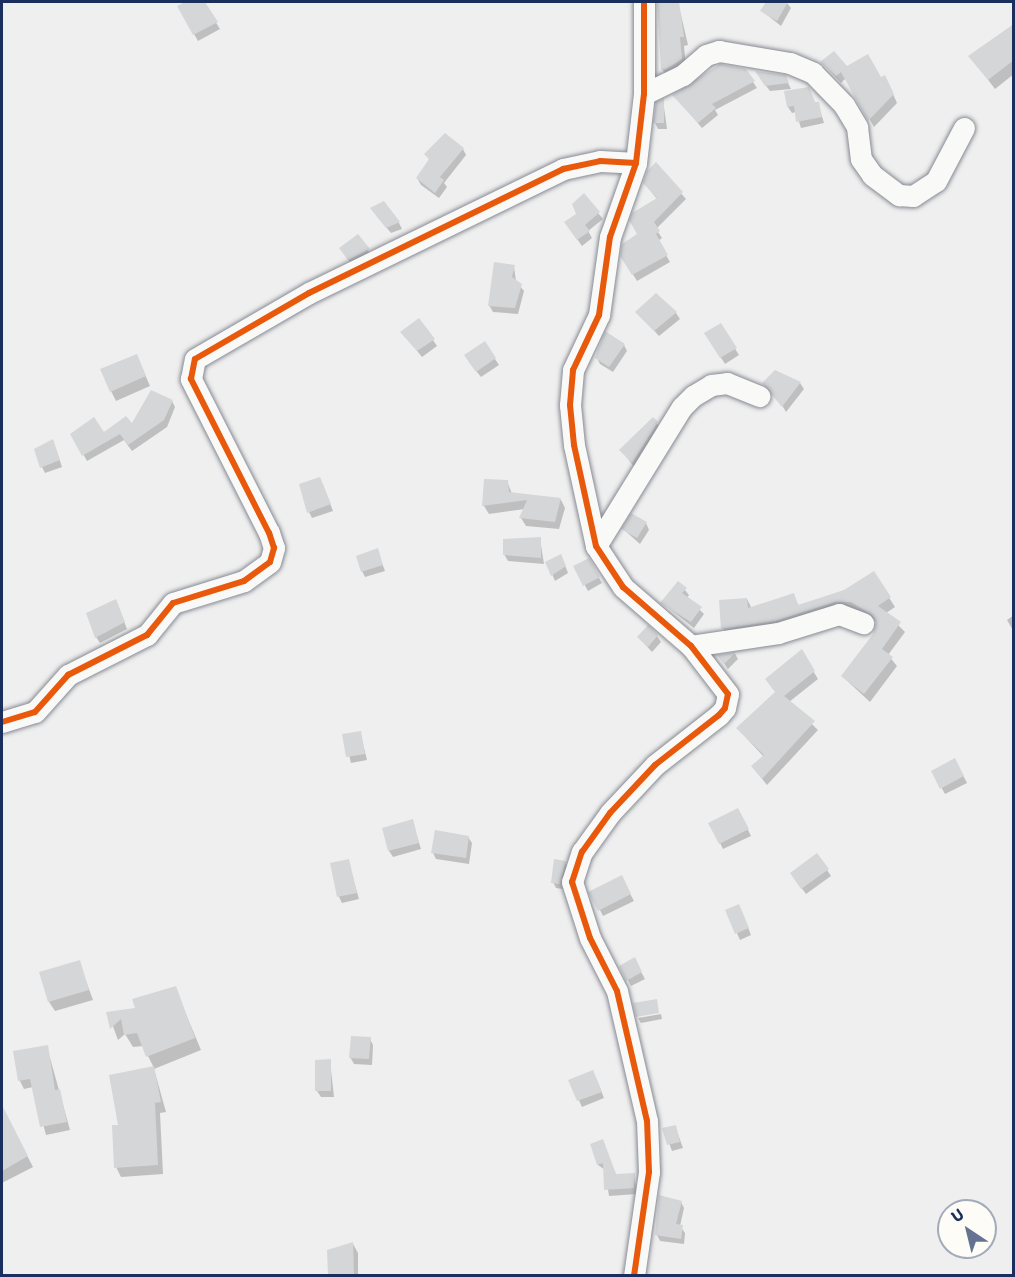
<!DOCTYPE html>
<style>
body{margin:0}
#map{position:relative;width:1015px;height:1277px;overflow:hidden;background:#efefef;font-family:"Shantell Sans",sans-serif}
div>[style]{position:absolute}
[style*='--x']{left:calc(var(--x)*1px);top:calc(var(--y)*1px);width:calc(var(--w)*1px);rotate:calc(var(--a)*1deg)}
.shadow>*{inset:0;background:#0003}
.building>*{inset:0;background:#d5d6d8}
.roads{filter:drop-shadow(0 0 2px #868a93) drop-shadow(0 0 2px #868a93)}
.minor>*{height:21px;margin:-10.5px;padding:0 10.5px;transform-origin:10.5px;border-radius:10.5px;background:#f9f9f8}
.cycleway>*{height:6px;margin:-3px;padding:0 3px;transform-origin:3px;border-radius:3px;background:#e8590c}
span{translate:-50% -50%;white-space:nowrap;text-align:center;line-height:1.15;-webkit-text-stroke:6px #fdfcf7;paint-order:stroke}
.frame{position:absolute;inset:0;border:3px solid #1b2f5e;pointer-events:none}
.north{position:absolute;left:937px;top:1199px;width:60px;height:60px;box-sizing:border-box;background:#fdfcf7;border:2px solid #a3aaba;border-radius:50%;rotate:325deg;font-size:16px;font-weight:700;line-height:24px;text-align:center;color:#1b2f5e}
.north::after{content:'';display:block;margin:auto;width:21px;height:27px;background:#657291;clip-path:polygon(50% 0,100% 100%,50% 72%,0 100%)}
</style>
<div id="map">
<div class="shadow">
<i style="clip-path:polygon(188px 2px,203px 2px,220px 29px,198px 41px,179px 7px)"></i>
<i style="clip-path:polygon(678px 2px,688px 45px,684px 46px,686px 67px,667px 77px,662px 69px,658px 3px)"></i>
<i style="clip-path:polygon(767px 2px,786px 2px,791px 8px,781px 26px,762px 11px)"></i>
<i style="clip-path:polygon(1014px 24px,1014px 74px,995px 89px,970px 56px)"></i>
<i style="clip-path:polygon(822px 63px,881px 79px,889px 85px,897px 103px,874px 127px,846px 78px,841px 83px)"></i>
<i style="clip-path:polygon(745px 70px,757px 88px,715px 110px,718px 115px,702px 128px,674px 95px)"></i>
<i style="clip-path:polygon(785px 77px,791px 89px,770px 91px,760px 78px)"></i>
<i style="clip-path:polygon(786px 92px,818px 103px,824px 123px,801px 128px,796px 112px,792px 113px,788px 107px)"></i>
<i style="clip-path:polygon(663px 100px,667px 129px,658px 129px,655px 123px,657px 103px)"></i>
<i style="clip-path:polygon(463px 149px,466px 155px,444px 183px,447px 187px,439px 198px,421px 185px,417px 178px,430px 161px,426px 154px)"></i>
<i style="clip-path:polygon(656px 165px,686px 199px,656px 229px,662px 238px,658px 241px,670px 262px,637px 281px,622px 256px,639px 234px,657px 199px,644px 183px)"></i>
<i style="clip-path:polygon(584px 196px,603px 219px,588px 231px,592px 238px,582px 246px,570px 229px)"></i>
<i style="clip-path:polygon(384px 203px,399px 223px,402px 229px,391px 233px,376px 215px)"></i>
<i style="clip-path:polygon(358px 236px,372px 256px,352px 265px,344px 254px)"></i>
<i style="clip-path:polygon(514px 267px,516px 281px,524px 291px,518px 314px,493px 312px,489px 305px)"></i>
<i style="clip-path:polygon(637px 312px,676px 313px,680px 319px,659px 336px)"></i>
<i style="clip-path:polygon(720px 325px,739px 355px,725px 364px,706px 334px)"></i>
<i style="clip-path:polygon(402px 332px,433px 340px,437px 346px,422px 357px)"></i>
<i style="clip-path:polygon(624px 345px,627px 351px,613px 372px,600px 364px,597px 358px)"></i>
<i style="clip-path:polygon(137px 356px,150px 386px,116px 401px,111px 391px)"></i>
<i style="clip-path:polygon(495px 359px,499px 365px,481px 377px,469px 362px)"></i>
<i style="clip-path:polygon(776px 372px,800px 383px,804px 389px,786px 412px,776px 395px)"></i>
<i style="clip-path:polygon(172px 401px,175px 407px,167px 427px,132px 451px,124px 440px,87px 461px,72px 434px,104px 435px,132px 425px)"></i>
<i style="clip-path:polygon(657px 423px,662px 433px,638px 472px,621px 450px)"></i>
<i style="clip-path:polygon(53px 441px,62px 467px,45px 473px,42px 467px)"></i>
<i style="clip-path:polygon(485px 481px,507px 481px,512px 494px,561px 500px,565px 508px,559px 529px,526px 526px,521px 518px,525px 509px,489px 514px,484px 506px)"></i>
<i style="clip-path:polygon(323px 485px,333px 511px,312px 518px,309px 512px)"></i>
<i style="clip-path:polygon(646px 523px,649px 530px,640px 544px,623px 529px)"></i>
<i style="clip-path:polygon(540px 539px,544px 564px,508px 561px,504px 554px)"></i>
<i style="clip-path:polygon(377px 550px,385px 571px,365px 577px,362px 571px)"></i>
<i style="clip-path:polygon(561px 555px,568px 573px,555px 581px,547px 562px)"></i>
<i style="clip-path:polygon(588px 560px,602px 583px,588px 591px,575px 567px)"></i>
<i style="clip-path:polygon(873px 573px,895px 607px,886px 613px,905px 632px,888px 655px,897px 666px,870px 702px,843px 677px,875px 635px,877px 622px,857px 611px,728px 637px,723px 628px,747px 599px,752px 609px,793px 595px,799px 606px,845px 591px)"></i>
<i style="clip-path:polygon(679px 583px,689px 595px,687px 598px,704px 614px,694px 628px,662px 603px)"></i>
<i style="clip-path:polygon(116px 601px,127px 629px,100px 643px,96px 637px)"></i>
<i style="clip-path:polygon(1014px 615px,1014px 632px,1007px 620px)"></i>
<i style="clip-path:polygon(657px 636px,661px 642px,652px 652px,639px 638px)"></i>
<i style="clip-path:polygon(801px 651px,818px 679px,789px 702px,818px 730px,767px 785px,752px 766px,764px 757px,737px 728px,776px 693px)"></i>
<i style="clip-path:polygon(735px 654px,738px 659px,728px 669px,719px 656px)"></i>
<i style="clip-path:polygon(360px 732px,367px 760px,351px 763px,344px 735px)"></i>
<i style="clip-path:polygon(955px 760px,967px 783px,945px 794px,933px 772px)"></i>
<i style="clip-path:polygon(741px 816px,751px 836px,723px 849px,720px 843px)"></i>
<i style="clip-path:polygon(412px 821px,421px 849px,393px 857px,389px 851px)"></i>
<i style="clip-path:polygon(468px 837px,472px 843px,469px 864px,436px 859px,433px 853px)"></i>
<i style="clip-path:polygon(348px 861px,359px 899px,342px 903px,339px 897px)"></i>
<i style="clip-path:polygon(565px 862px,568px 868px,563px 889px,556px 888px,553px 882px)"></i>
<i style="clip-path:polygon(827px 870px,831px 876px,806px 894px,795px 879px)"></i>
<i style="clip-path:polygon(621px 877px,634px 901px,603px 916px,591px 892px)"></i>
<i style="clip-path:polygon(727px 911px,742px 912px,751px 935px,740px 940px)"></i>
<i style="clip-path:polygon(634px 959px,645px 979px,631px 986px,621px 967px)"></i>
<i style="clip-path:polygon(79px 962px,93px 1000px,55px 1011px,49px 1002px)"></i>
<i style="clip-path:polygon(175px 988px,201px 1050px,154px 1069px,166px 1112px,160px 1113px,163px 1174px,121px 1177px,116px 1167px,120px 1126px,154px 1068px,143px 1046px,133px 1047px,125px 1034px,118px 1040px,108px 1013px,137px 1009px)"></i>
<i style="clip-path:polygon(661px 1014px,662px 1019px,641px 1023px,638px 1018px)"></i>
<i style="clip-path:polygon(370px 1039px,373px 1045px,372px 1065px,354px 1064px,350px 1057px)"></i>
<i style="clip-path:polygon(47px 1047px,70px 1130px,46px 1135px,33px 1087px,24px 1089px,20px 1081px,15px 1053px)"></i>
<i style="clip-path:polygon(330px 1061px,334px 1097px,321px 1097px,317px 1091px)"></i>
<i style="clip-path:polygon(596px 1078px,604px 1098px,582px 1107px,570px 1081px)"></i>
<i style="clip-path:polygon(7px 1117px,33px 1167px,2px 1183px,2px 1120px)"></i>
<i style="clip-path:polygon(675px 1126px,683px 1148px,672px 1151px,664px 1129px)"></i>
<i style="clip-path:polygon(603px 1141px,616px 1175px,634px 1174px,637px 1194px,609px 1196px,605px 1170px,598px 1165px,592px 1145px)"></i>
<i style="clip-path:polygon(681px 1202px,684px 1208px,680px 1226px,685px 1233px,684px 1244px,660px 1241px,657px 1235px)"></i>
<i style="clip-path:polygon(353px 1244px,358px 1253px,358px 1276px,330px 1276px,328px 1251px)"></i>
</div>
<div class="building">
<i style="clip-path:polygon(185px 2px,205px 2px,218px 22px,193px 35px,177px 6px)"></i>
<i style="clip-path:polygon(657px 2px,679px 2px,684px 37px,680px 37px,682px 59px,666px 69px,661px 70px)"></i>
<i style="clip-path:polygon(766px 2px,788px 2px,777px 21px,760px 11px)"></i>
<i style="clip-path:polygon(1014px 24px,1014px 60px,988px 80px,968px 56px)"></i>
<i style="clip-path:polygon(834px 51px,847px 66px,868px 54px,881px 77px,885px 75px,894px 94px,868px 121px,841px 72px,836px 76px,820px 62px)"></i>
<i style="clip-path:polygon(720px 64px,746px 69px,755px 81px,712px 104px,716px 108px,698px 123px,672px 95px)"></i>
<i style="clip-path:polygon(755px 71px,786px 75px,789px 83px,765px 86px)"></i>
<i style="clip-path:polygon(809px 87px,815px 102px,819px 102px,822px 117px,796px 122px,794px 106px,787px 107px,784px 91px)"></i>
<i style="clip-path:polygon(664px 98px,664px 123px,653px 123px,656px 102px)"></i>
<i style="clip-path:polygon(445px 133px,464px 148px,440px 177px,444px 180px,435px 193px,416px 178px,429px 159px,424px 154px)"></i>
<i style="clip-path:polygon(656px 162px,683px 192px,654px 222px,660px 231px,656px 234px,668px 255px,632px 275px,620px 256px,622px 244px,637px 234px,629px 220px,632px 213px,657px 198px,643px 183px,647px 171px)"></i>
<i style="clip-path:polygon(584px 193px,600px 212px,585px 225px,590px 231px,577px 240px,564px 222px,576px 214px,572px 204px)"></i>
<i style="clip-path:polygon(384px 201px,400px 222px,386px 228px,370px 208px)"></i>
<i style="clip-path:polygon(358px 234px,370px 249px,348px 260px,339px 248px)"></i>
<i style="clip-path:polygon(494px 262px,515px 265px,512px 277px,522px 284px,515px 308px,488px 306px)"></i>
<i style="clip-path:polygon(656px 293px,677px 312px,654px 331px,635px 312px)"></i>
<i style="clip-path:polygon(419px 318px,435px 339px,417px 351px,400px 332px)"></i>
<i style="clip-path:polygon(721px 323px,737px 348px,720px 358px,704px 333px)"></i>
<i style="clip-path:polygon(605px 331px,625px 344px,609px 367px,595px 358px)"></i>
<i style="clip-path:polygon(485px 341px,496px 358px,476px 372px,464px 355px)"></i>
<i style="clip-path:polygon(137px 354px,146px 376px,110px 392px,100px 369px)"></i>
<i style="clip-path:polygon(775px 370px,801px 382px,782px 407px,762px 383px)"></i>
<i style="clip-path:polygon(151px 390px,173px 400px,164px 420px,128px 445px,120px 434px,82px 456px,70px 434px,94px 417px,104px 432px,126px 416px,132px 423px)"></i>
<i style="clip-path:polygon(653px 417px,658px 422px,632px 463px,619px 450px)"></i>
<i style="clip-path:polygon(53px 439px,60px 460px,40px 468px,34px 449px)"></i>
<i style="clip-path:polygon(320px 477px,331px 504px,307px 513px,299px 484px)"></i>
<i style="clip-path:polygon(484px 479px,508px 480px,509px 492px,561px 498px,555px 522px,519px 518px,527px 500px,482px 506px)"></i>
<i style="clip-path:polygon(631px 513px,647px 522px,637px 538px,621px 529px)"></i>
<i style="clip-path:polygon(541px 537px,541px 558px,503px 555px,503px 539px)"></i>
<i style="clip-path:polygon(378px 548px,383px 565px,361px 572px,356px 556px)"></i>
<i style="clip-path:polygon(561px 554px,566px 566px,551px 576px,545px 562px)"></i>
<i style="clip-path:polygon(589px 558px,600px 577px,583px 586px,573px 566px)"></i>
<i style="clip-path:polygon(874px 571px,891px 597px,878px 606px,901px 622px,882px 649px,893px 657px,864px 694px,841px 676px,873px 634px,876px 621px,872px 615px,851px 602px,835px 602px,775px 621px,721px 629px,719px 600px,747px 598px,748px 608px,794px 593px,798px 605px,844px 590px)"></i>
<i style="clip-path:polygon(678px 581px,687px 588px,682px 593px,702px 607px,691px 622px,660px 603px)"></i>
<i style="clip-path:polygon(116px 599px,125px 622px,95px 638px,86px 613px)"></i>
<i style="clip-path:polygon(648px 625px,658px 635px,648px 647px,637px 637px)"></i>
<i style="clip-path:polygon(802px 649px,815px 671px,784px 696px,815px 721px,762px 779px,751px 766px,764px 755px,736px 728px,775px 692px,765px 679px)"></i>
<i style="clip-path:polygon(736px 652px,724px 664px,717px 655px)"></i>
<i style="clip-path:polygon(361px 731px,365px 754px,346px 757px,342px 734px)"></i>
<i style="clip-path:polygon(955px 758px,964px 776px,940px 789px,931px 771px)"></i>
<i style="clip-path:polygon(738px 808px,749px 829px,719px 844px,708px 823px)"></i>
<i style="clip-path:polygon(413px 819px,419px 843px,388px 851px,382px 828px)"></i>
<i style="clip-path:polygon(435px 830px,469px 836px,466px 858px,431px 853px)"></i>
<i style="clip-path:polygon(817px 853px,829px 869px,801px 889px,790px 873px)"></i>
<i style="clip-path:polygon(349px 859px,357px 893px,337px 897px,330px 863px)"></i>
<i style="clip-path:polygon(554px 859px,566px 861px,560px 884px,551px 883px)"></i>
<i style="clip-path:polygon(622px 875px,631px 894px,598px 911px,588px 892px)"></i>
<i style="clip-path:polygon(739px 904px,749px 928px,735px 934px,725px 910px)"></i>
<i style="clip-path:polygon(635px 957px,642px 972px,626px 981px,619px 966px)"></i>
<i style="clip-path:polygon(80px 960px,89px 990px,48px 1002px,39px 972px)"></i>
<i style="clip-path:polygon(176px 986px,195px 1038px,146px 1057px,137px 1033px,124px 1035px,121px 1019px,110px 1029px,106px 1012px,135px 1008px,132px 999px)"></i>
<i style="clip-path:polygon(657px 999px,659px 1013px,636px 1017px,633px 1003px)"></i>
<i style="clip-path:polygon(351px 1036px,371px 1037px,369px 1059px,349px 1058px)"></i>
<i style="clip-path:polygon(48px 1045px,55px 1090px,60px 1089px,67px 1122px,40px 1127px,30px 1079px,18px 1081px,13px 1051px)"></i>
<i style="clip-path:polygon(331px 1059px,331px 1091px,315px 1091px,315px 1060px)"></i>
<i style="clip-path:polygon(154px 1066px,161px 1102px,155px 1103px,158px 1165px,114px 1168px,112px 1125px,118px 1125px,109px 1075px)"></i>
<i style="clip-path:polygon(593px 1070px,602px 1092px,577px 1101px,568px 1080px)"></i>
<i style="clip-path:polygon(2px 1105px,28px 1156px,2px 1171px)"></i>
<i style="clip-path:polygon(676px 1125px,680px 1142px,667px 1145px,662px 1128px)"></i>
<i style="clip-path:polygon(603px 1139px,616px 1174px,635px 1173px,634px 1188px,604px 1190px,603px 1163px,597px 1165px,590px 1144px)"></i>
<i style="clip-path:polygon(659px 1195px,682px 1201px,676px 1224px,683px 1225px,681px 1239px,655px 1235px)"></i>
<i style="clip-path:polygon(353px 1242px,354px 1275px,328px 1275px,327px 1250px)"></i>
</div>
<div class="roads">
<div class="minor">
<i style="--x:644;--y:94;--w:43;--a:-26"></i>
<i style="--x:683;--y:75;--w:30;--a:-41"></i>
<i style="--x:706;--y:55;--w:14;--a:-17"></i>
<i style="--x:719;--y:51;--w:72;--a:9.6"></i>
<i style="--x:790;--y:63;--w:25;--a:23"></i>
<i style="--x:813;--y:73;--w:45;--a:45.9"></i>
<i style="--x:844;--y:105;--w:26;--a:59"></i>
<i style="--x:857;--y:127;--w:32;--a:83"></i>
<i style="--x:861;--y:159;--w:19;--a:55"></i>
<i style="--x:872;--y:175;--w:34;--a:37"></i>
<i style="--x:899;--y:195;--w:14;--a:4"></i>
<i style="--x:913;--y:196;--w:27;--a:-33"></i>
<i style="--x:936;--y:181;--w:60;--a:-62.2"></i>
<i style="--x:596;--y:546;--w:163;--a:-58.3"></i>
<i style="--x:682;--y:407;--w:16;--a:-45"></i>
<i style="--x:693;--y:396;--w:21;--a:-31"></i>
<i style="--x:711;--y:385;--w:16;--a:-7"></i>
<i style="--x:727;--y:383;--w:35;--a:22"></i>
<i style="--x:691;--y:646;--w:88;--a:-8.5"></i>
<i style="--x:778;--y:633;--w:64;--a:-17.3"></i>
<i style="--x:839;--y:614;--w:26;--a:21"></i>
<i style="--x:2;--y:722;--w:34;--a:-17"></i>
<i style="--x:35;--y:712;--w:50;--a:-48.3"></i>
<i style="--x:68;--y:675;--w:89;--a:-26.9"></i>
<i style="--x:147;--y:635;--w:41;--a:-50.9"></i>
<i style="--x:173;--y:603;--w:74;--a:-17.2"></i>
<i style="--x:244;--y:581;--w:32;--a:-36"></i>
<i style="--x:270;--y:562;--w:15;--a:-74"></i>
<i style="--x:274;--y:548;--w:16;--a:-108"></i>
<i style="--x:269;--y:533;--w:173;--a:-116.9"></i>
<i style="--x:191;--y:379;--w:20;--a:-79"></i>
<i style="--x:195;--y:359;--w:132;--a:-30.1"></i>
<i style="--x:309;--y:293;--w:283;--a:-26"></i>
<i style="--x:563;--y:169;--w:38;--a:-12"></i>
<i style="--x:600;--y:161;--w:36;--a:3"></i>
<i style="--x:634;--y:1276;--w:105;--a:-81.8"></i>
<i style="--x:649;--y:1172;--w:51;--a:-92.2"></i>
<i style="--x:647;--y:1121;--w:133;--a:-103"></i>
<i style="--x:617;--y:991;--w:59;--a:-117"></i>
<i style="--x:590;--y:938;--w:59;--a:-107.8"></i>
<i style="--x:572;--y:882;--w:32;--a:-72"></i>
<i style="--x:582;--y:852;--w:48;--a:-54.3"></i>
<i style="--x:610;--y:813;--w:66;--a:-46.8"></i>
<i style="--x:655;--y:765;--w:81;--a:-38"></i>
<i style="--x:719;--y:715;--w:9;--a:-49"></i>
<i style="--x:725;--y:708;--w:14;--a:-78"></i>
<i style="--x:728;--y:694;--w:61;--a:-127.6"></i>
<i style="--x:691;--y:646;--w:90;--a:-139.1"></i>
<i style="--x:623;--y:587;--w:49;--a:-123.4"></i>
<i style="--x:596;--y:546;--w:103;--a:-102.3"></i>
<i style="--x:574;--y:445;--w:40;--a:-95.7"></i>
<i style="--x:570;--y:405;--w:35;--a:-85"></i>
<i style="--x:573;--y:370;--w:61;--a:-64.7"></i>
<i style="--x:599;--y:315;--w:79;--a:-82"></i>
<i style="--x:610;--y:237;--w:78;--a:-70.6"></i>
<i style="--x:636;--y:163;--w:69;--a:-83.4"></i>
<i style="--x:644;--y:94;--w:92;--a:-90"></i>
</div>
</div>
<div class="cycleway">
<i style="--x:2;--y:722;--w:34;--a:-17"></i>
<i style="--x:35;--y:712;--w:50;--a:-48.3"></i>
<i style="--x:68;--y:675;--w:89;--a:-26.9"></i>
<i style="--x:147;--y:635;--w:41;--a:-50.9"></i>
<i style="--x:173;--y:603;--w:74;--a:-17.2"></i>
<i style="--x:244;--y:581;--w:32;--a:-36"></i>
<i style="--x:270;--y:562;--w:15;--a:-74"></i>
<i style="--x:274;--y:548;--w:16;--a:-108"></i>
<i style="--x:269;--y:533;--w:173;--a:-116.9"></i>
<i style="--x:191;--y:379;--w:20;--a:-79"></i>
<i style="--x:195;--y:359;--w:132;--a:-30.1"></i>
<i style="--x:309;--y:293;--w:283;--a:-26"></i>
<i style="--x:563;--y:169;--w:38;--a:-12"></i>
<i style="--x:600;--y:161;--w:36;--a:3"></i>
<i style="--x:634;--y:1276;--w:105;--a:-81.8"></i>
<i style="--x:649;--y:1172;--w:51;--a:-92.2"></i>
<i style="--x:647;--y:1121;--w:133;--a:-103"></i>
<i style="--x:617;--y:991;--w:59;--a:-117"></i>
<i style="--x:590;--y:938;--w:59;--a:-107.8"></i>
<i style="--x:572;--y:882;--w:32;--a:-72"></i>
<i style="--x:582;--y:852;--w:48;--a:-54.3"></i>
<i style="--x:610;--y:813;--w:66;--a:-46.8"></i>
<i style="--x:655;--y:765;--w:81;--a:-38"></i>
<i style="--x:719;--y:715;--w:9;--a:-49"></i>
<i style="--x:725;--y:708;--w:14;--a:-78"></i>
<i style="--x:728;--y:694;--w:61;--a:-127.6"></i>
<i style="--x:691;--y:646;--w:90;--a:-139.1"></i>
<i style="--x:623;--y:587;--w:49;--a:-123.4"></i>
<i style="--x:596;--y:546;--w:103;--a:-102.3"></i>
<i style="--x:574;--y:445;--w:40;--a:-95.7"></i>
<i style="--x:570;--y:405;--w:35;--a:-85"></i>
<i style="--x:573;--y:370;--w:61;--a:-64.7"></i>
<i style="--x:599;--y:315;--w:79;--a:-82"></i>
<i style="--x:610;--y:237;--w:78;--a:-70.6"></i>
<i style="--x:636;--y:163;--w:69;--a:-83.4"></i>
<i style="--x:644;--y:94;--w:92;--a:-90"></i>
</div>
<div class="frame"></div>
<div class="north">U</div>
</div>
